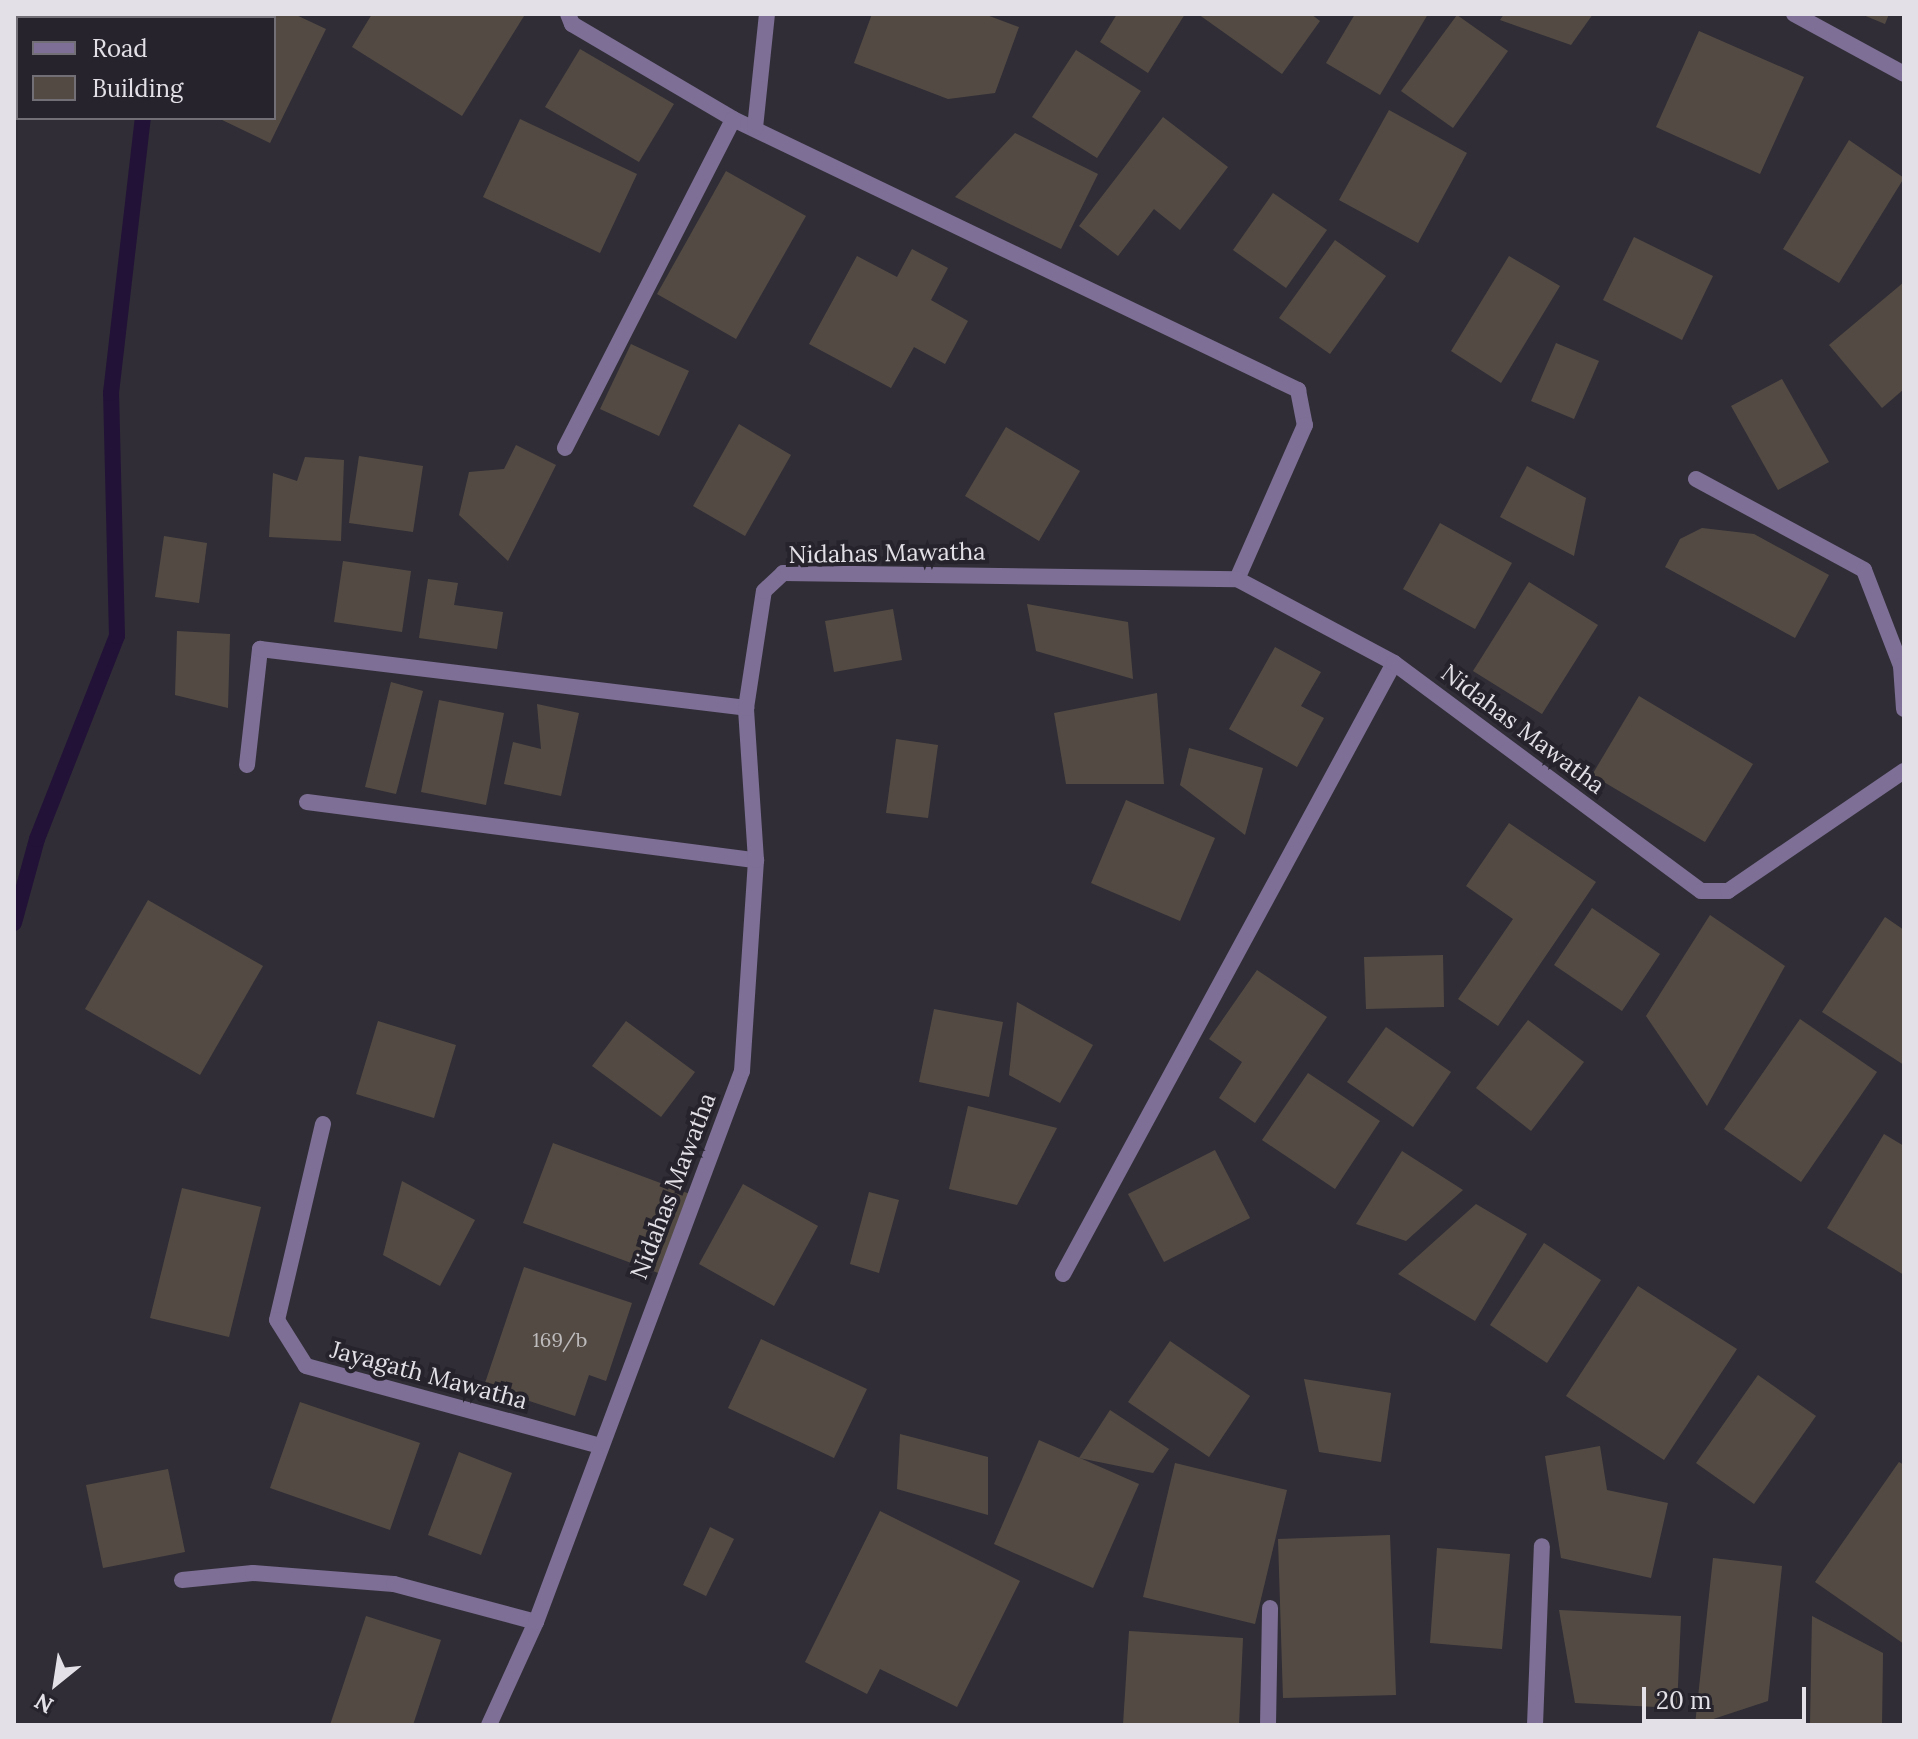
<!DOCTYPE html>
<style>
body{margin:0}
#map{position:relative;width:1918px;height:1739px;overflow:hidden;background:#302d36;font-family:Lora,serif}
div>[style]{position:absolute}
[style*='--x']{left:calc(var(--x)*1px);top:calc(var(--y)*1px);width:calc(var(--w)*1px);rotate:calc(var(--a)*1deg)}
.stream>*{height:16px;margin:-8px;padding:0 8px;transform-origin:8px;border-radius:8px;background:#221237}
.building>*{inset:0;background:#534b43}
.lane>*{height:16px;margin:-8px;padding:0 8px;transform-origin:8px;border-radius:8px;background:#7d6f95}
.street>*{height:16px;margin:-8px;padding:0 8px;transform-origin:8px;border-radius:8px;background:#7d6f95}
span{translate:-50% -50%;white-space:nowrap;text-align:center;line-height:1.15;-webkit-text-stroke:8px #26232c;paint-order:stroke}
.number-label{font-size:20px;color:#bfbcbe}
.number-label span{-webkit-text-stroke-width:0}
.street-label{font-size:24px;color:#e3e1e7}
.frame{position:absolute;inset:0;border:16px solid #e3e1e7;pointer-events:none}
.legend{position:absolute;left:16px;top:16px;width:260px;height:104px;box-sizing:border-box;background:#26232c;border:2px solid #726f77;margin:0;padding:10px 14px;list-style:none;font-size:24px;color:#e3e1e7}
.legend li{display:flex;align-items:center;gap:16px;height:40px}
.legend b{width:40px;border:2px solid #726f77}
.north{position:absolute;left:16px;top:1643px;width:80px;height:80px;-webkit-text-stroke:6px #26232c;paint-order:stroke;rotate:210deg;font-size:22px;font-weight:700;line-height:32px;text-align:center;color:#e3e1e7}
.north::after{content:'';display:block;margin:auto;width:28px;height:36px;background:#e3e1e7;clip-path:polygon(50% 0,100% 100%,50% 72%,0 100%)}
.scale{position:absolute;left:1642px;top:1687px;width:164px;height:36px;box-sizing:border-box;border:4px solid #e3e1e7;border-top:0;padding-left:10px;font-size:24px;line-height:28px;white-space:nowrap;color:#e3e1e7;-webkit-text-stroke:6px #26232c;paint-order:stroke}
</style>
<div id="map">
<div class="stream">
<i style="--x:170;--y:18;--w:4;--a:-76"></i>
<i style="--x:14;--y:923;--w:87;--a:-74.7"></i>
<i style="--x:37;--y:839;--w:218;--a:-68.5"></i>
<i style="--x:117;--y:636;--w:243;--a:-91.4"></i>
<i style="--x:111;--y:393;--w:277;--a:-83.4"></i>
</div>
<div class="building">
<i style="clip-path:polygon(220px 14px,294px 14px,326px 29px,270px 143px,218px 118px,274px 118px,274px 18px,218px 18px)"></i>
<i style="clip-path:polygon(372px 14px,521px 14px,524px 16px,462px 116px,352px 47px)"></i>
<i style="clip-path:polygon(872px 14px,984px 14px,1019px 27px,995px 93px,948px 99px,854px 63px)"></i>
<i style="clip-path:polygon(1117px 14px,1185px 14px,1148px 73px,1100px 42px)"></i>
<i style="clip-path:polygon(1198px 14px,1311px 14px,1320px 21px,1282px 74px)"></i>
<i style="clip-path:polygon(1355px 14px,1428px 14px,1380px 95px,1326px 63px)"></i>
<i style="clip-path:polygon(1504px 14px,1593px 14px,1571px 45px,1500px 20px)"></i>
<i style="clip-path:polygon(1861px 14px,1889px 14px,1885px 24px)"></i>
<i style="clip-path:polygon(1457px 15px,1508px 51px,1453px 128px,1401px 91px)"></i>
<i style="clip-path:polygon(1699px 31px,1804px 77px,1760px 174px,1656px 127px)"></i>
<i style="clip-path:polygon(580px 49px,674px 104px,639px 162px,545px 107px)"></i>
<i style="clip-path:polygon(1076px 50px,1141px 91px,1097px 158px,1032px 117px)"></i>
<i style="clip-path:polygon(1389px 110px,1467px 153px,1418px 243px,1339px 200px)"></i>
<i style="clip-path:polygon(1163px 117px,1228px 167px,1180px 230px,1154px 209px,1118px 256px,1079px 226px)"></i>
<i style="clip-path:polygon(520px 119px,637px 174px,600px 253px,483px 197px)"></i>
<i style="clip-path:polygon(1015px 133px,1098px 174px,1061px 249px,955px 197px)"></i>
<i style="clip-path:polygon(1849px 140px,1904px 178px,1839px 283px,1783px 249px)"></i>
<i style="clip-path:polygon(726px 171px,806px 216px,736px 339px,657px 294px)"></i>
<i style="clip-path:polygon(1273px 193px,1327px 230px,1286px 288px,1233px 250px)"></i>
<i style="clip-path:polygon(1634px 237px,1713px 276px,1682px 340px,1603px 300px)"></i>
<i style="clip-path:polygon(1335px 240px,1386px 276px,1330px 354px,1279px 318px)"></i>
<i style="clip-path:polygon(912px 249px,948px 268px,931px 300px,968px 321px,945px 364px,914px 347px,891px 388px,809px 344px,857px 256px,897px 277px)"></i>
<i style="clip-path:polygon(1509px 256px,1560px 286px,1501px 383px,1451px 351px)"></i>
<i style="clip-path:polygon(1904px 282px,1904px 389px,1882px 408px,1829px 345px)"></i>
<i style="clip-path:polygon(1556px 343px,1599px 361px,1574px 419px,1531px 401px)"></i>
<i style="clip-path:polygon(631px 344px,689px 371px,659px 436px,600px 409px)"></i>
<i style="clip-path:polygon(1782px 379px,1829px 462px,1778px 490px,1731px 406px)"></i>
<i style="clip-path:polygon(739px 424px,791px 455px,745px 536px,693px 506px)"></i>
<i style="clip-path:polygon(1006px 427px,1080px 471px,1039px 541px,965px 496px)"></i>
<i style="clip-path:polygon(516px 445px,556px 465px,508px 561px,459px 515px,469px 472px,504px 469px)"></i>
<i style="clip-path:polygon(359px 456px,423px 466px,413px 532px,349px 523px)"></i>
<i style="clip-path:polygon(305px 457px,344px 460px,341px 541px,269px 537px,273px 473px,297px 481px)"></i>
<i style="clip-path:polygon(1527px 466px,1586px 498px,1574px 556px,1500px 517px)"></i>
<i style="clip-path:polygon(1440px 523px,1512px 563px,1475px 629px,1403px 589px)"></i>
<i style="clip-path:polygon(1702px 528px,1754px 534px,1829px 575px,1795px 638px,1665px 567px,1680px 539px)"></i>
<i style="clip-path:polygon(164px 536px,207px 543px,199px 603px,155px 597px)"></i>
<i style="clip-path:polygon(343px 561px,411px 571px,402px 632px,334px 622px)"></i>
<i style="clip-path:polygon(428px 579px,458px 583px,454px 605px,503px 612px,497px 649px,419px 638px)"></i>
<i style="clip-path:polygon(1529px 582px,1598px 625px,1542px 714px,1473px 671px)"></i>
<i style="clip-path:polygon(1027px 604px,1128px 622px,1133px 679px,1036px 651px)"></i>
<i style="clip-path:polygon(893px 609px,902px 660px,834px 672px,825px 621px)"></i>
<i style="clip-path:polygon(177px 631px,230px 634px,228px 708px,175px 695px)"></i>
<i style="clip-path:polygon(1275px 647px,1321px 672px,1301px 706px,1324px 718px,1297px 767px,1229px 729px)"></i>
<i style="clip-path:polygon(391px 682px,423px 691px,396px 794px,365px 787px)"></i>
<i style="clip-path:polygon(1157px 693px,1164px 784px,1066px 784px,1054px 713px)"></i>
<i style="clip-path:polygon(1639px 696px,1753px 764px,1705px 842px,1592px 775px)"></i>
<i style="clip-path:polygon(439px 700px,504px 713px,486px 805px,421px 792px)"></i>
<i style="clip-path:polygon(537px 704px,579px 713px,561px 796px,504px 784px,513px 742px,541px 749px)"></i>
<i style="clip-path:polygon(896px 739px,938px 745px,928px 818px,886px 813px)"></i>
<i style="clip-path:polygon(1189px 748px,1263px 768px,1245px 835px,1180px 785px)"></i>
<i style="clip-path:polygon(1126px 800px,1215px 838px,1180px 921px,1091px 883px)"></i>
<i style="clip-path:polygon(1509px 823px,1596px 882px,1498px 1026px,1458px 999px,1513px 919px,1466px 886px)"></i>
<i style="clip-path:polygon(148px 900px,263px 966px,200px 1075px,85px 1009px)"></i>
<i style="clip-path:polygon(1592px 908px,1660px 954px,1622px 1011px,1554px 965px)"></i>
<i style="clip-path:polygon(1710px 915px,1785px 966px,1707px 1106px,1646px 1016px)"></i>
<i style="clip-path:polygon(1885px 917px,1904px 930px,1904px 1065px,1822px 1012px)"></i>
<i style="clip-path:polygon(1443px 955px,1444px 1007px,1366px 1009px,1364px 957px)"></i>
<i style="clip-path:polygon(1257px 970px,1327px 1017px,1255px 1123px,1219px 1098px,1242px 1062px,1209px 1039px)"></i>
<i style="clip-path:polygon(1017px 1002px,1093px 1045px,1060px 1103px,1009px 1075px)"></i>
<i style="clip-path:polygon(934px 1009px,1003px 1022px,989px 1097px,919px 1082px)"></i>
<i style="clip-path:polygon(1800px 1019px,1877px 1072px,1801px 1182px,1724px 1129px)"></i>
<i style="clip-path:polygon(1528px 1020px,1584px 1062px,1531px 1131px,1476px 1088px)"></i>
<i style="clip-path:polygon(378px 1021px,456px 1045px,434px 1118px,356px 1094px)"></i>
<i style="clip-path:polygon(626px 1021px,695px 1072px,661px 1117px,592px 1066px)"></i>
<i style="clip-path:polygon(1386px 1027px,1451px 1072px,1413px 1127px,1347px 1082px)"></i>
<i style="clip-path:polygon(1308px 1073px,1380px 1121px,1335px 1189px,1262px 1140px)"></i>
<i style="clip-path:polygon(968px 1106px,1057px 1128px,1017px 1205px,949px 1189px)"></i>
<i style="clip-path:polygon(1884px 1134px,1904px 1146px,1904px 1275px,1827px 1228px)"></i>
<i style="clip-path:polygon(553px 1143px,690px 1194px,661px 1274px,523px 1223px)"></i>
<i style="clip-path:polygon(1215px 1150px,1250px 1218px,1164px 1262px,1128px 1194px)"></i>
<i style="clip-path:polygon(1402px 1151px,1463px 1190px,1406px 1241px,1356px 1224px)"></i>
<i style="clip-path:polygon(402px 1181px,475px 1220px,440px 1286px,383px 1255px)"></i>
<i style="clip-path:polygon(743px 1184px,818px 1226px,774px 1306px,699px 1264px)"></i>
<i style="clip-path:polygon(182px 1188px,261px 1207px,229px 1337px,150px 1318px)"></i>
<i style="clip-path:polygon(869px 1192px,899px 1200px,879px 1273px,850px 1264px)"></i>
<i style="clip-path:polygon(1476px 1204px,1527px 1234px,1475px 1321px,1398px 1274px)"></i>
<i style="clip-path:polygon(1544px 1243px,1601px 1280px,1547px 1363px,1490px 1325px)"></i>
<i style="clip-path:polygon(524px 1267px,632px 1303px,606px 1381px,589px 1375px,575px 1416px,484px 1386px)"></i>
<i style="clip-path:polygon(1638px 1286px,1737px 1349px,1664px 1460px,1566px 1396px)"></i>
<i style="clip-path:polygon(761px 1339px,867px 1389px,834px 1458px,728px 1408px)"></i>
<i style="clip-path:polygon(1170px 1341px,1250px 1396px,1209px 1457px,1128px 1402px)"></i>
<i style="clip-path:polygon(1758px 1375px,1816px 1416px,1754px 1504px,1696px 1463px)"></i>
<i style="clip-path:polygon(1304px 1379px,1391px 1393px,1381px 1462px,1319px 1452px)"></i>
<i style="clip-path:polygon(300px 1402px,420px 1443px,390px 1530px,270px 1488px)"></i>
<i style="clip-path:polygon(1110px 1410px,1169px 1449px,1153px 1473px,1079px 1458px)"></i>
<i style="clip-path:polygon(900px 1434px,988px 1457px,988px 1515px,897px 1489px)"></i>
<i style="clip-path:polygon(1039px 1440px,1139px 1484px,1093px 1588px,994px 1544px)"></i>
<i style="clip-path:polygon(1600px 1446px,1607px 1490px,1668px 1503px,1651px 1578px,1561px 1558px,1545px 1456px)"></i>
<i style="clip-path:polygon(459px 1452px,512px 1473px,481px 1555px,428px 1535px)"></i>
<i style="clip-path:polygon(1899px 1462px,1904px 1465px,1904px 1644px,1815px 1582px)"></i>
<i style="clip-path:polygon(1175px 1463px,1287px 1490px,1255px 1624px,1143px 1597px)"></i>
<i style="clip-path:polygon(168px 1469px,185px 1552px,103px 1568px,86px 1485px)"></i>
<i style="clip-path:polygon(880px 1511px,1020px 1581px,957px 1707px,880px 1669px,867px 1694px,805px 1662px)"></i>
<i style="clip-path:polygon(710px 1527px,734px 1539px,706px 1596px,683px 1585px)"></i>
<i style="clip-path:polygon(1390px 1535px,1396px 1695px,1283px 1698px,1278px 1539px)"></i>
<i style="clip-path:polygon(1437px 1548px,1510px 1554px,1502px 1649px,1430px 1643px)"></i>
<i style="clip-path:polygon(1713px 1558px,1782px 1566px,1768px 1701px,1695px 1725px)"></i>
<i style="clip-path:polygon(1559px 1610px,1681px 1616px,1677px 1708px,1575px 1703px)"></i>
<i style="clip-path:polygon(366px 1616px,441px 1640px,413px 1725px,330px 1725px)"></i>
<i style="clip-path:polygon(1812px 1616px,1883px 1653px,1882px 1725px,1810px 1725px)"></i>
<i style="clip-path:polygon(1129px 1631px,1243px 1638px,1239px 1725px,1123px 1725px)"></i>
</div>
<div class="lane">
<i style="--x:1268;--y:1725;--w:117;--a:-89"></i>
</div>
<div class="street">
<i style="--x:568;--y:14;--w:11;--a:68"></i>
<i style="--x:572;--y:24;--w:187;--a:30.5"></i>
<i style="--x:733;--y:119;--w:627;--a:25.62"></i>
<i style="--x:1298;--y:390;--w:36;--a:79"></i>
<i style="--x:1305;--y:425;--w:168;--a:113.8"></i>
<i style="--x:1794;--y:14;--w:125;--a:28.6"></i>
<i style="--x:755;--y:128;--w:115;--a:-84"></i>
<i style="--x:565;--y:448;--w:369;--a:-62.9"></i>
<i style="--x:1696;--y:479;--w:191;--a:28.4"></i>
<i style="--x:1864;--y:570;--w:103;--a:68.9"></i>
<i style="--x:1901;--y:666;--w:43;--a:86"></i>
<i style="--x:247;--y:765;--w:117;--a:-83.6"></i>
<i style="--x:260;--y:649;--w:490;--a:6.9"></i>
<i style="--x:307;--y:802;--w:453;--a:7.4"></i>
<i style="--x:323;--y:1124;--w:201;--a:103.2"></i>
<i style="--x:277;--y:1320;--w:54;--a:57.8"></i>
<i style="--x:306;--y:1366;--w:306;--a:15.2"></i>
<i style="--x:1063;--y:1274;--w:695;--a:-61.55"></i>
<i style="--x:182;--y:1580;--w:71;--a:-5.6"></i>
<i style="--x:253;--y:1573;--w:141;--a:4.5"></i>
<i style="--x:394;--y:1584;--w:147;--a:15"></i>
<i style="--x:489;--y:1725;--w:113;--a:-65.5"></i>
<i style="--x:536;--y:1622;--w:588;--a:-69.5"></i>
<i style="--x:742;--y:1071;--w:211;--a:-86.2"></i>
<i style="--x:756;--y:860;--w:152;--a:-93.8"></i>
<i style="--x:746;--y:708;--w:118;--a:-81.3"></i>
<i style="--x:764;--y:591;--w:26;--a:-43"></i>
<i style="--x:783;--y:573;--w:454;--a:0.8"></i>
<i style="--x:1237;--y:579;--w:178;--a:28.1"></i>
<i style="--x:1394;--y:663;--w:382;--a:36.6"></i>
<i style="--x:1701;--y:891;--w:27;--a:0"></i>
<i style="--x:1728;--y:891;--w:213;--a:-34.3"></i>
<i style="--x:1535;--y:1725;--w:179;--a:-87.8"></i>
</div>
<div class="number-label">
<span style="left:560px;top:1339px">169/b</span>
</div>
<div class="street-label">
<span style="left:887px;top:553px;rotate:-1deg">Nidahas Mawatha</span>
<span style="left:1523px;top:729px;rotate:37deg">Nidahas Mawatha</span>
<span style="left:673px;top:1186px;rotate:-69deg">Nidahas Mawatha</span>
<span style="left:429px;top:1375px;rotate:15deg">Jayagath Mawatha</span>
</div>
<div class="frame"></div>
<ul class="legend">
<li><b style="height:10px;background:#7d6f95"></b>Road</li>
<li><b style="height:22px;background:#534b43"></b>Building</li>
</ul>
<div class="north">N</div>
<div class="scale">20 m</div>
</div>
